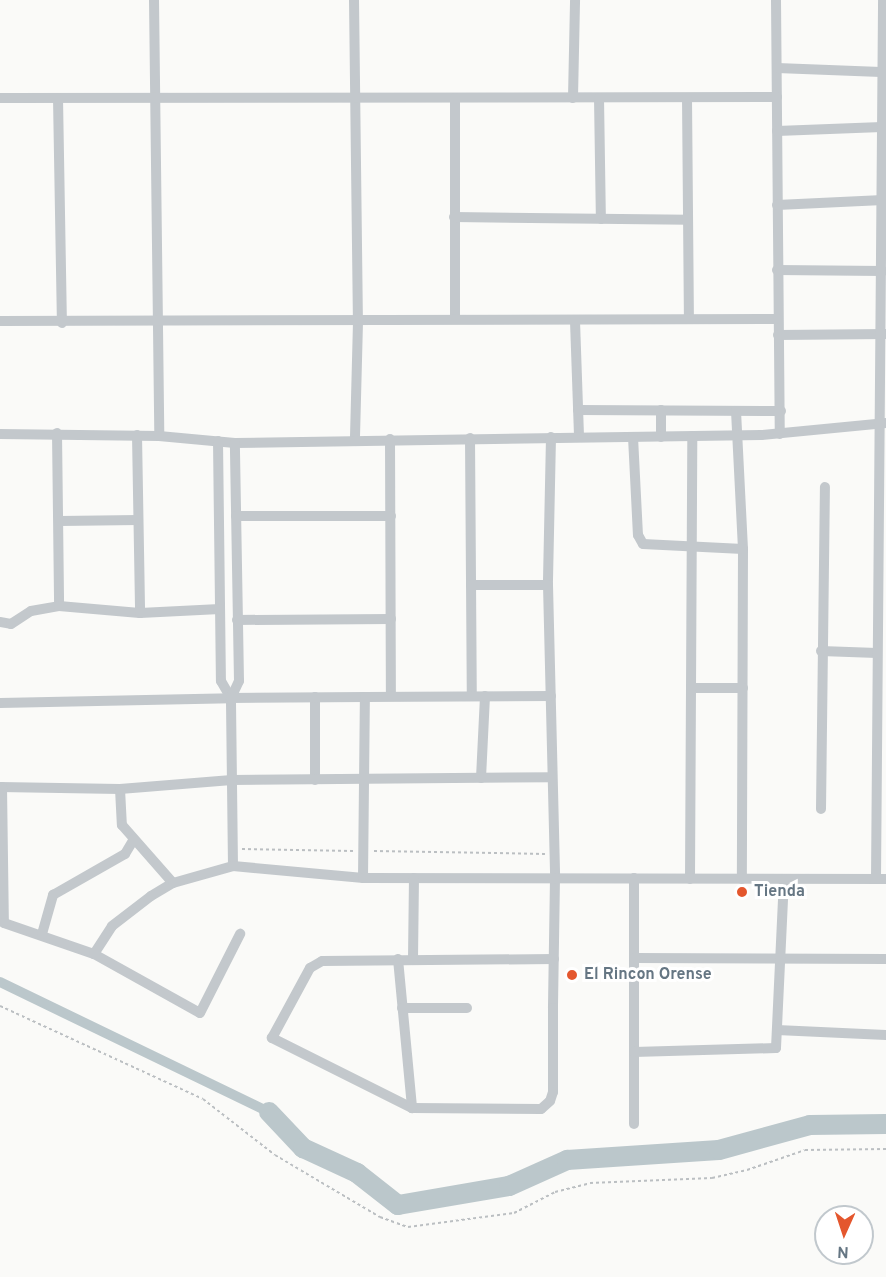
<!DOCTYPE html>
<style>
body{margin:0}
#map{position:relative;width:886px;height:1277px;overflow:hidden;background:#fafaf8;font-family:Overpass,sans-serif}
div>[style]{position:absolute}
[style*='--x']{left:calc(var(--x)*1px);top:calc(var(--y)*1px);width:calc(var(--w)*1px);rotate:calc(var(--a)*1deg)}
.canal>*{height:10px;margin:-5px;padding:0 5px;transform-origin:5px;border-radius:5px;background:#bbc7cb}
.river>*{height:20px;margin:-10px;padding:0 10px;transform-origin:10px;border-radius:10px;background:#bbc7cb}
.path>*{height:2px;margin-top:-1px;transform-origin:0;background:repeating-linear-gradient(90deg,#bbbfc2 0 3px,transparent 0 6px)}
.minor>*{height:10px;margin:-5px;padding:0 5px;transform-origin:5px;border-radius:5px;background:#c3c8cc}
.dots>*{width:16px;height:16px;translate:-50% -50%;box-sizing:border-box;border:3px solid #fff;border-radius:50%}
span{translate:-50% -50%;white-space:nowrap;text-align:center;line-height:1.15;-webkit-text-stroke:6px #fff;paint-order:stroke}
.poi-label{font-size:16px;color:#657683;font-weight:700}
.left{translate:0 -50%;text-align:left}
.north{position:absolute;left:814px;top:1205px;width:60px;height:60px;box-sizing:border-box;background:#fff;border:2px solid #c1c8cd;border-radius:50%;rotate:183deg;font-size:16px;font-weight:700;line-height:24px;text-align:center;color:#657683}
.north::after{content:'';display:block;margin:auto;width:21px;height:27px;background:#e4572e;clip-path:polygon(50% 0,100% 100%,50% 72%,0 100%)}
</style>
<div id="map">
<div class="canal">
<i style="--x:0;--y:982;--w:299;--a:25.8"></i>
</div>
<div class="river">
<i style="--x:269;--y:1112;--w:50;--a:46.6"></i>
<i style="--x:303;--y:1148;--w:60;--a:24.8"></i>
<i style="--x:357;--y:1173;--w:52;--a:38"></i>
<i style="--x:398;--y:1205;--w:113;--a:-9.7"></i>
<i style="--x:509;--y:1186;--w:64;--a:-24.1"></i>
<i style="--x:567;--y:1160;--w:152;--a:-3.8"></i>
<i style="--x:719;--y:1150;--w:94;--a:-15.4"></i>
<i style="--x:810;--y:1125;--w:76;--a:-0.8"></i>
</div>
<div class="path">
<i style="--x:242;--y:849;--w:111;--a:1"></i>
<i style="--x:374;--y:851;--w:171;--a:1"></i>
<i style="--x:0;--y:1006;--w:223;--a:24.6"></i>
<i style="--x:203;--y:1099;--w:91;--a:37.9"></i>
<i style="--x:275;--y:1155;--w:122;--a:30.6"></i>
<i style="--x:380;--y:1217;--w:30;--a:20"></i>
<i style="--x:408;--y:1227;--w:107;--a:-7.5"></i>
<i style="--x:514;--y:1213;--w:46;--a:-27.1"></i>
<i style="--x:555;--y:1192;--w:36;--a:-14"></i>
<i style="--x:590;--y:1183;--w:122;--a:-2.3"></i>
<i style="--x:712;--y:1178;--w:36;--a:-13"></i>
<i style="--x:747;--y:1170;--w:61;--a:-19"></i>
<i style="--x:805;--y:1150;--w:81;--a:-0.7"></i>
</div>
<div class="minor">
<i style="--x:154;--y:0;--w:436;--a:89.3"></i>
<i style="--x:354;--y:0;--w:322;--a:89.3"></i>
<i style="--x:358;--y:322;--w:117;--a:91.5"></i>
<i style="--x:776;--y:0;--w:434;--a:89.5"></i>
<i style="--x:777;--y:68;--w:104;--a:2.2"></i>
<i style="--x:0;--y:98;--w:777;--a:-0.07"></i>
<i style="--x:58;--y:98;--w:225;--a:89"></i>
<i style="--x:455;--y:98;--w:221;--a:90"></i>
<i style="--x:573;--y:98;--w:98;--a:-88.8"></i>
<i style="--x:599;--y:98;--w:121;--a:89.1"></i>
<i style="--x:687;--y:98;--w:221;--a:89.5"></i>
<i style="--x:777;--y:131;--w:105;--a:-2.2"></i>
<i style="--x:777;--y:205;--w:106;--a:-2.7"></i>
<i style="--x:454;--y:217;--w:234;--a:0.7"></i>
<i style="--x:777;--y:270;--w:106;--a:0.5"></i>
<i style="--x:0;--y:321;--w:777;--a:-0.15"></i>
<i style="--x:575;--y:321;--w:115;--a:88"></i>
<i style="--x:778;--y:335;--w:108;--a:-0.5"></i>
<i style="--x:578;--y:410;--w:203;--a:0.3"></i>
<i style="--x:661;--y:410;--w:27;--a:90"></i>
<i style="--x:736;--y:411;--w:138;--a:87.1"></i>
<i style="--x:743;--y:549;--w:330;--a:90.2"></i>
<i style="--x:57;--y:433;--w:173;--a:89.3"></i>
<i style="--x:0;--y:434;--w:159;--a:0.7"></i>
<i style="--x:159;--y:436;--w:76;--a:5.3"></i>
<i style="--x:235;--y:443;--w:526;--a:-0.87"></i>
<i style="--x:761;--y:435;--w:126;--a:-5.5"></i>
<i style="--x:137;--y:435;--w:178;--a:89"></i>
<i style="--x:551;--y:437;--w:148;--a:91.2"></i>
<i style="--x:548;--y:585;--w:293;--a:88.6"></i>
<i style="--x:555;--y:878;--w:130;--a:90.9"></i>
<i style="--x:553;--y:1008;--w:84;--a:90"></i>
<i style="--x:553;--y:1092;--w:9;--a:108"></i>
<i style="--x:550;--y:1101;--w:12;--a:138"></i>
<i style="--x:541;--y:1109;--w:129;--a:-179.6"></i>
<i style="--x:412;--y:1108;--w:157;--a:-153.4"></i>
<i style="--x:272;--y:1038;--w:80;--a:-61.5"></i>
<i style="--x:310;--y:968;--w:14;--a:-30"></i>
<i style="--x:322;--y:961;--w:232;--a:-0.5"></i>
<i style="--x:633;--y:437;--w:98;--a:87.1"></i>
<i style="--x:638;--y:535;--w:10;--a:61"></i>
<i style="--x:643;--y:544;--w:100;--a:2.9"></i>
<i style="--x:470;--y:438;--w:258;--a:89.6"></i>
<i style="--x:390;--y:439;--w:257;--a:89.8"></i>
<i style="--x:218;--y:441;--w:240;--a:89.3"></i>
<i style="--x:221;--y:681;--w:20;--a:60"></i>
<i style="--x:231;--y:698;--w:19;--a:-65"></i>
<i style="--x:239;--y:681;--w:238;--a:-91"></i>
<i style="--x:236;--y:516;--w:155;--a:0"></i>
<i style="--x:60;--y:521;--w:78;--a:-0.7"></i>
<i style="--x:471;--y:585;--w:77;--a:0"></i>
<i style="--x:237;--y:620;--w:154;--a:-0.4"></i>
<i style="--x:0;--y:622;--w:11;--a:10"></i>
<i style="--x:11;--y:624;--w:24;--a:-33"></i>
<i style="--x:31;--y:611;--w:28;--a:-10"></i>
<i style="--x:59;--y:606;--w:81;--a:4.9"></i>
<i style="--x:140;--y:613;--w:80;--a:-2.9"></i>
<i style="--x:821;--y:651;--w:56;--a:2"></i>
<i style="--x:691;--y:688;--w:52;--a:0"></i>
<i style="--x:0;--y:703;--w:231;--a:-1.2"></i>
<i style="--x:481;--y:778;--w:82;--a:-87.2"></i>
<i style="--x:315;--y:780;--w:83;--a:-90"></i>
<i style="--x:0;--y:787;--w:120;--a:1"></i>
<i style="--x:120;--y:789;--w:112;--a:-4.6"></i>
<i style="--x:232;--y:780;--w:320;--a:-0.5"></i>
<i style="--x:2;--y:787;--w:136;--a:89.2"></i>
<i style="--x:4;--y:923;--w:95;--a:19"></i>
<i style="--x:94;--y:954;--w:121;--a:29.1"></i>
<i style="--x:200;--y:1013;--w:89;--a:-63.1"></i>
<i style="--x:120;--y:789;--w:36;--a:87"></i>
<i style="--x:122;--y:825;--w:77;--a:48.7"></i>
<i style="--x:821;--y:809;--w:322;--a:-89.3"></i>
<i style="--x:233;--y:866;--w:168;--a:-90.7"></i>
<i style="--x:231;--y:698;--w:134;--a:-0.4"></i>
<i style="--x:363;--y:878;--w:181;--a:-89.4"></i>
<i style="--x:365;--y:697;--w:186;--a:-0.3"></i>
<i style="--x:634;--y:878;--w:246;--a:90"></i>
<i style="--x:690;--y:879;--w:443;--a:-89.7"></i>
<i style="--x:876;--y:879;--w:879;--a:-89.54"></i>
<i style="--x:42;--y:934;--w:41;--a:-74.2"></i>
<i style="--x:53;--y:895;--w:83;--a:-29.7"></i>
<i style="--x:125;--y:854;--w:17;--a:-59"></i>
<i style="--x:94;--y:954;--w:33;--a:-57"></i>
<i style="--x:112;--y:926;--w:49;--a:-37.6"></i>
<i style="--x:151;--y:896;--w:26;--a:-31"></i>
<i style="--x:173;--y:883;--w:62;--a:-15.8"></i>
<i style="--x:233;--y:866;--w:131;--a:5.3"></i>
<i style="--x:363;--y:878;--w:523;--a:0.11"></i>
<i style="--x:634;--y:958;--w:252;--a:0.2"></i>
<i style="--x:398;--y:959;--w:150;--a:84.6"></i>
<i style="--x:413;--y:959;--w:81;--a:-89.3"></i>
<i style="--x:402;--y:1008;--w:65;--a:0"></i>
<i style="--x:777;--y:1030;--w:109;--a:2.6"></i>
<i style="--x:634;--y:1052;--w:142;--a:-1.6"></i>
<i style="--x:776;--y:1048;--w:169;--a:-87.3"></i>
</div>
<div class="dots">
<i style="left:742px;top:892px;background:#e4572e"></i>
<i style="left:572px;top:975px;background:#e4572e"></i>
</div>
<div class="poi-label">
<span class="left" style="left:754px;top:892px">Tienda</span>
<span class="left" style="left:584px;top:975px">El Rincon Orense</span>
</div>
<div class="north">N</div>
</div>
